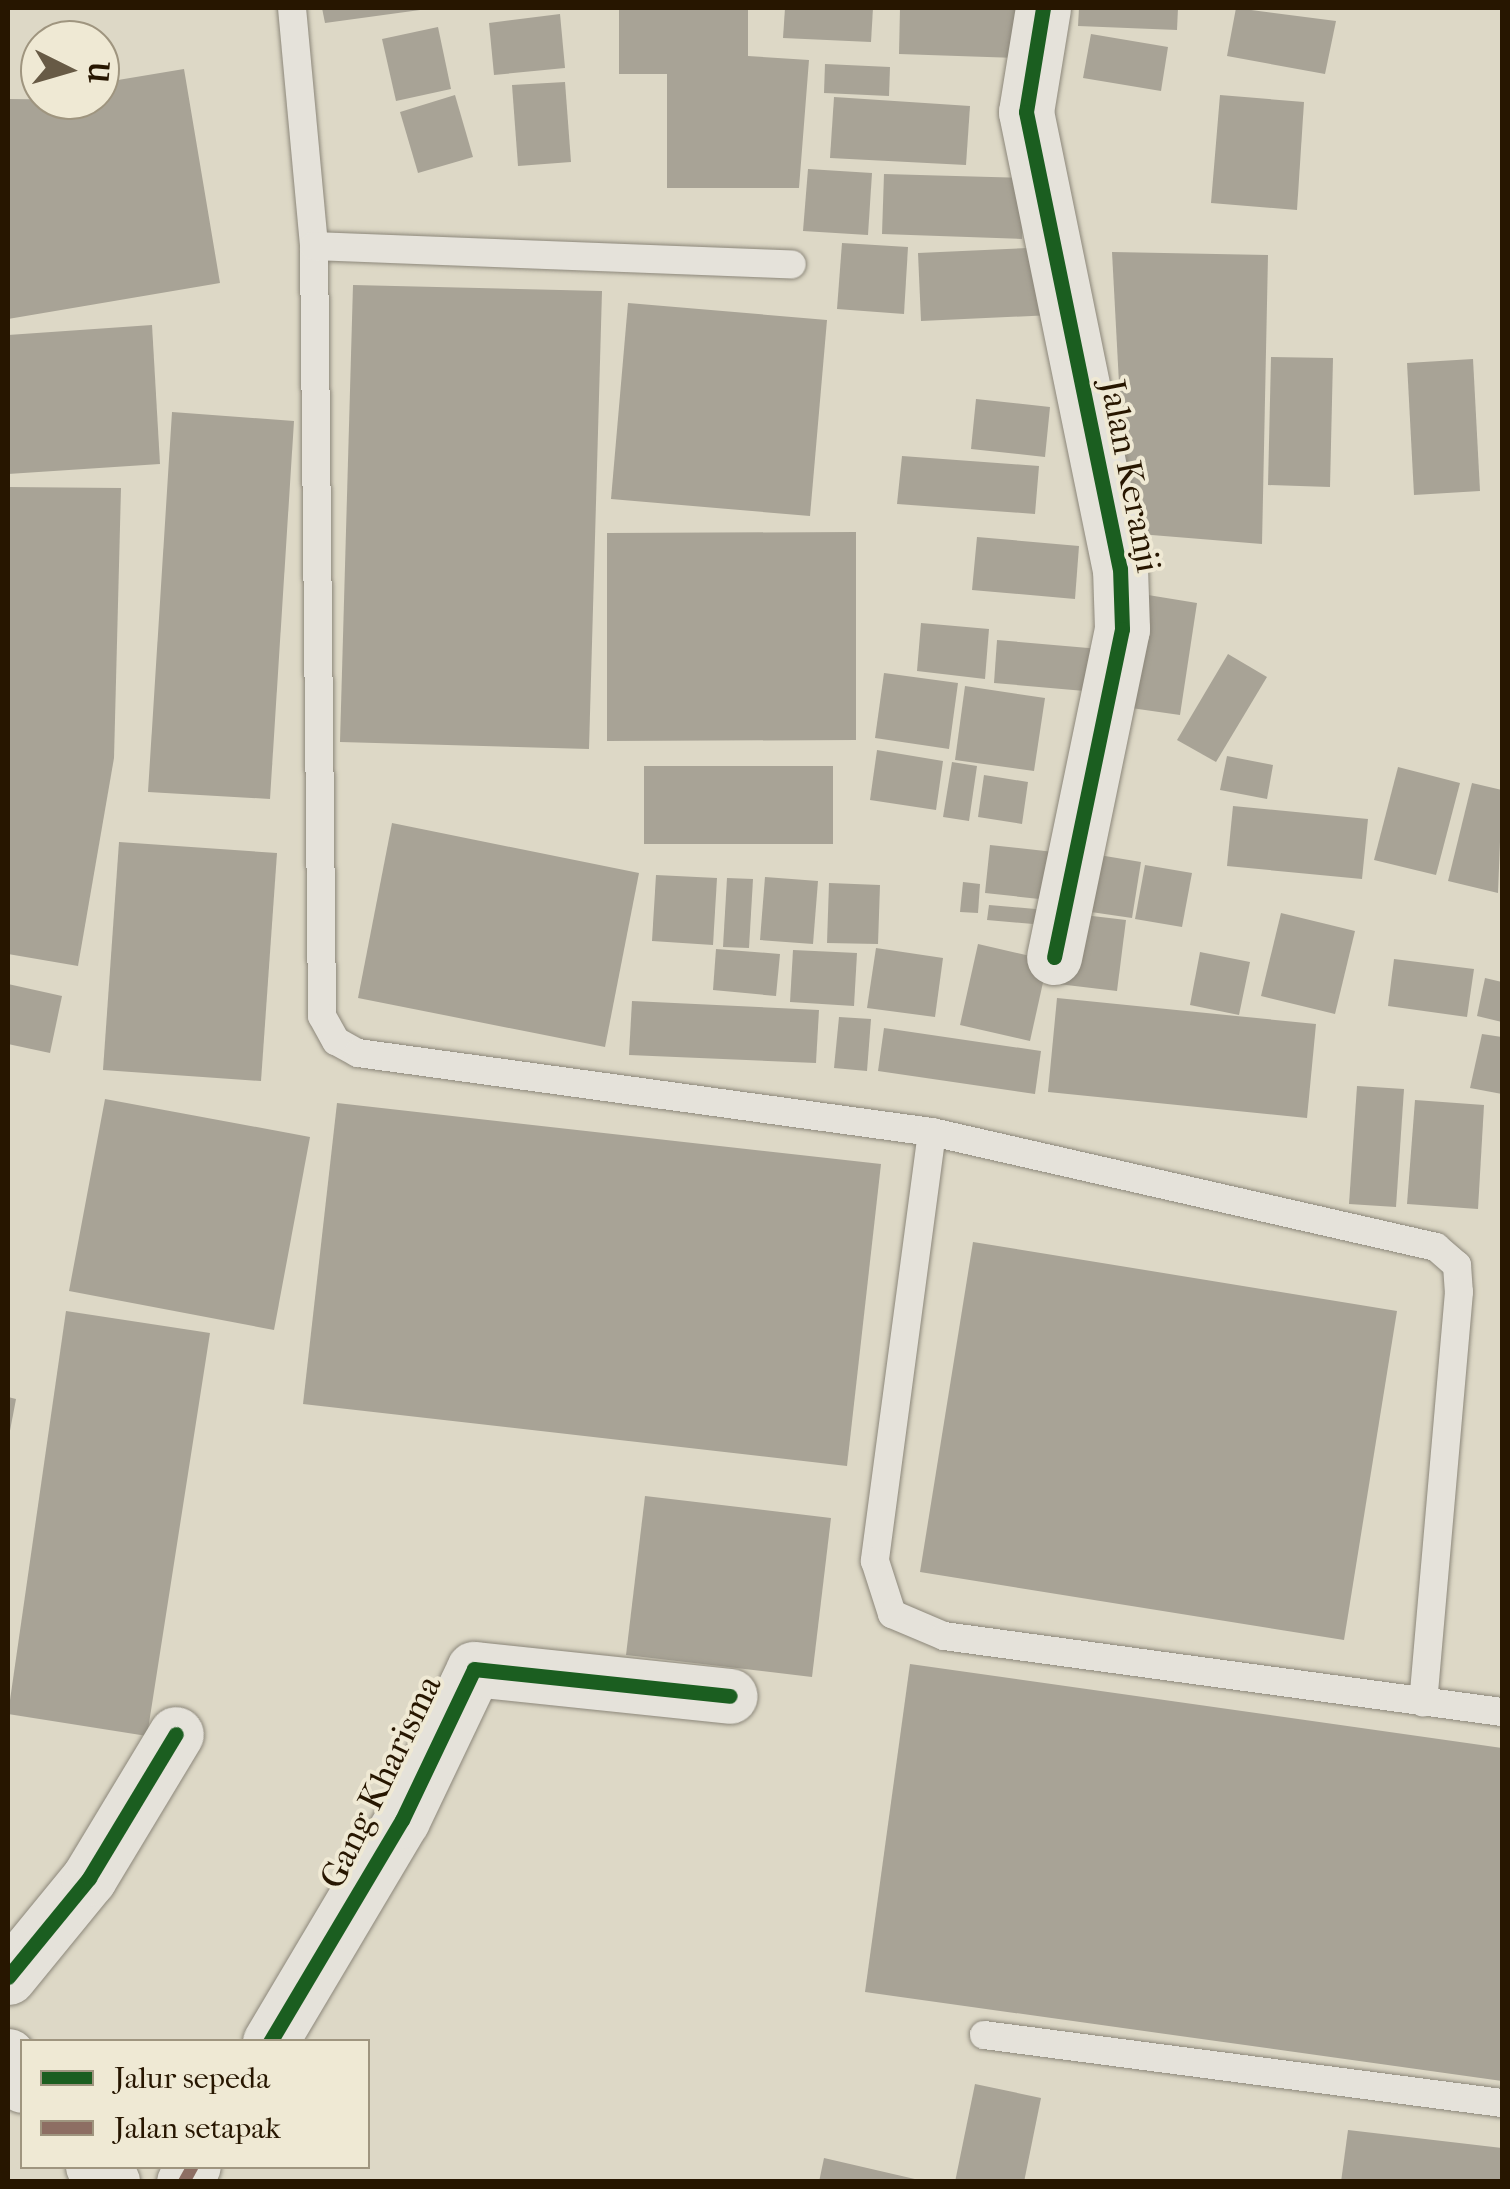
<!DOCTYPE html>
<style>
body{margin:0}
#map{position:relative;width:1510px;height:2189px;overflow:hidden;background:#ddd8c6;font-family:"IM FELL French Canon",serif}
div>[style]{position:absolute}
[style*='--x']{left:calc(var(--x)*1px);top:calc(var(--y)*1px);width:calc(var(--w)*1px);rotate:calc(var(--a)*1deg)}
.building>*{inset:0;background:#a8a396}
.roads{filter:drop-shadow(0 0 2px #8c877a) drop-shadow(0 0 2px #8c877a)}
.service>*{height:28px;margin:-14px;padding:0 14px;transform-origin:14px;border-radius:14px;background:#e5e2da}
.minor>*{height:55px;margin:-27.5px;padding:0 27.5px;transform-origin:27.5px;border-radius:27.5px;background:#e5e2da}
.tertiary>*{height:55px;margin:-27.5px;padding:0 27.5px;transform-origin:27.5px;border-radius:27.5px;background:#e5e2da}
.quiet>*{height:12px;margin-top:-6px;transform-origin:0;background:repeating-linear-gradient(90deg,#8d6e63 0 25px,transparent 0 37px)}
.cycleway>*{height:15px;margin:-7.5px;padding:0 7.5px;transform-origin:7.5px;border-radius:7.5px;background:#1b5e20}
span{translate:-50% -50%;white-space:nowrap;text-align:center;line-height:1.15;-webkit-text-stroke:8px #efe9d4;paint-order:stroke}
.street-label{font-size:35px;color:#271600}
.frame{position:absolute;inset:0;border:10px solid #271600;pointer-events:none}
.legend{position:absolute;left:20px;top:2039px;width:350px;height:130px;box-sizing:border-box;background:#efe9d4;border:2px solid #9f957f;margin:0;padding:12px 18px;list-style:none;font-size:30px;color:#271600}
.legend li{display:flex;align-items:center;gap:20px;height:50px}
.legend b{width:50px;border:2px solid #9f957f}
.north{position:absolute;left:20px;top:20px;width:100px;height:100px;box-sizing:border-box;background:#efe9d4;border:2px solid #9f957f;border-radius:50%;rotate:95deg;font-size:28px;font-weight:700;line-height:40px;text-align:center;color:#271600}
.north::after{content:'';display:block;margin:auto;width:35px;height:45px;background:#675a45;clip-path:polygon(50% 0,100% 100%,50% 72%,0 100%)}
</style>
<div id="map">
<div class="building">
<i style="clip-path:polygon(322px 8px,420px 8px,420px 10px,325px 23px)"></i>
<i style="clip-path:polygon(619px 8px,748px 8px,748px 56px,809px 60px,799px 188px,667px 188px,667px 74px,619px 74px)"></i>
<i style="clip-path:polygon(785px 8px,873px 8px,871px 42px,783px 38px)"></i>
<i style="clip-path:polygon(900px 8px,1018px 8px,1017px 58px,899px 54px)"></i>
<i style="clip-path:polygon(1079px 8px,1178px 8px,1177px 30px,1078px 26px)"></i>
<i style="clip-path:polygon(1236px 8px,1336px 21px,1325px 74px,1227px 56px)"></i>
<i style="clip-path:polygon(560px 14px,565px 68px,494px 75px,489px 23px)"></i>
<i style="clip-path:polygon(438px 27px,451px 89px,396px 101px,382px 39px)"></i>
<i style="clip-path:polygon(1091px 34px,1168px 47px,1161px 91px,1083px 78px)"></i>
<i style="clip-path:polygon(825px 64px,890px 67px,889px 96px,824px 93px)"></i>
<i style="clip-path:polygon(184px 69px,220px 283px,8px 319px,8px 99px,100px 100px,100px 83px)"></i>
<i style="clip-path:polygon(565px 82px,571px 162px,518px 166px,512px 85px)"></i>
<i style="clip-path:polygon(455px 95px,473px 157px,418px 173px,400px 112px)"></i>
<i style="clip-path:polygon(1220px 95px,1304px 102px,1297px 210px,1211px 203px)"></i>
<i style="clip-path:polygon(834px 97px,970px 106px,966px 165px,830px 158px)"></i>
<i style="clip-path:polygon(808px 169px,872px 173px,868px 235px,803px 231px)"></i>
<i style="clip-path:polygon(884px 174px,1024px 178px,1022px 239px,882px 234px)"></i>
<i style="clip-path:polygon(842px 243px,908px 247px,904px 314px,837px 309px)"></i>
<i style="clip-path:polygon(1050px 247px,1052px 315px,921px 321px,918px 253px)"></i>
<i style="clip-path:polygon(1112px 252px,1268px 255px,1262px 544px,1127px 533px)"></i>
<i style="clip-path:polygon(353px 285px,602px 291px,589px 749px,340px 742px)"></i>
<i style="clip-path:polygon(628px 303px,827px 320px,810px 516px,611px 499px)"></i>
<i style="clip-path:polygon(152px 325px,160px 464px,8px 474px,8px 335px)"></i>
<i style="clip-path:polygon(1271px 357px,1333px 358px,1330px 487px,1268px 485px)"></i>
<i style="clip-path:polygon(1473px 359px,1480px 491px,1414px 495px,1407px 363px)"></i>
<i style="clip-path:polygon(976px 399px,1050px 407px,1045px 457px,971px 449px)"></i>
<i style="clip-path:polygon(172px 412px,294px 421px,270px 799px,148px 792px)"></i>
<i style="clip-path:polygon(902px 456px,1039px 466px,1035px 514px,897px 504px)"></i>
<i style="clip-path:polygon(8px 487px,121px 488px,114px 758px,78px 966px,8px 954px)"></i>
<i style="clip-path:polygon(856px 532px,856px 740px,607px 741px,607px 533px)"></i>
<i style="clip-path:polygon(977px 537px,1079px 546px,1075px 599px,972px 590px)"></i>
<i style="clip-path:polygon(1148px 595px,1197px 603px,1180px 715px,1131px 708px)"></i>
<i style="clip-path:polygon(921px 623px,989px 629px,985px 679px,917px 671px)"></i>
<i style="clip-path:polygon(997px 640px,1100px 649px,1096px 692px,994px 683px)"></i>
<i style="clip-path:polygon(1228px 654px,1267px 677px,1216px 762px,1177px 740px)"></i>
<i style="clip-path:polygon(884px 673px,958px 683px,949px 749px,875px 738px)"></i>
<i style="clip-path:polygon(965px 686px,1045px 698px,1034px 771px,955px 760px)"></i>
<i style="clip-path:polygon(877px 750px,943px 761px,936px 810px,870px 800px)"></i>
<i style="clip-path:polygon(1227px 756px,1273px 765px,1267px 799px,1220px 790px)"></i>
<i style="clip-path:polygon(952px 762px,977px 766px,969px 821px,943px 817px)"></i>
<i style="clip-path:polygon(644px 766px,833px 766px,833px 844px,644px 844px)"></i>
<i style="clip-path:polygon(1398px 767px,1460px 783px,1436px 875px,1374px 860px)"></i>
<i style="clip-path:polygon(984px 775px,1028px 782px,1022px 824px,978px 817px)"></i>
<i style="clip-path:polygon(1472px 783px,1502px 790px,1498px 893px,1448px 881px)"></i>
<i style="clip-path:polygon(1233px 806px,1368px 819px,1362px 879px,1227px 866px)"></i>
<i style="clip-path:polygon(392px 823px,639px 873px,605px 1047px,358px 998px)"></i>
<i style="clip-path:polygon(119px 842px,277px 853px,261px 1081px,103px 1070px)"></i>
<i style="clip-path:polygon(990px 845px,1063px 853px,1058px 901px,985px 893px)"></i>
<i style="clip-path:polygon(1099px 855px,1141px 862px,1132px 918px,1091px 912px)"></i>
<i style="clip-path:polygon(1145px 865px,1192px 873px,1182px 927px,1135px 919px)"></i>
<i style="clip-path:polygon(656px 875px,717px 878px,713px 945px,652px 941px)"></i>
<i style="clip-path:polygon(765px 877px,818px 881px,813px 944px,760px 940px)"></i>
<i style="clip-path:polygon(727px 878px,753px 879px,749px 948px,723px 947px)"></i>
<i style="clip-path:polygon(963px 882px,980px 884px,978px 913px,960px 912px)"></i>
<i style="clip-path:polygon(829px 883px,880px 885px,878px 944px,827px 943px)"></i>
<i style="clip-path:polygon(989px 905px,1047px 910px,1045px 925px,987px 920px)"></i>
<i style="clip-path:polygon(1067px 913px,1126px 920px,1117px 991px,1058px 984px)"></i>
<i style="clip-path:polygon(1281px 913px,1355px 931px,1335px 1014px,1261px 996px)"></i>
<i style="clip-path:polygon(978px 944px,1048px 960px,1030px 1041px,960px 1025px)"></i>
<i style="clip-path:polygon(876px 948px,943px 958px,935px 1017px,867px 1008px)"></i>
<i style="clip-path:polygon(716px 949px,780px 954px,776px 996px,713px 990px)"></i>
<i style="clip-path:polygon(793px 950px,857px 953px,854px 1006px,790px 1002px)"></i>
<i style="clip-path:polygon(1200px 952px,1250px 962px,1239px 1015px,1190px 1005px)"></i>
<i style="clip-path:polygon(1394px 959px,1474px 969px,1467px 1017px,1388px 1006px)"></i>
<i style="clip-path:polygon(1485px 978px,1502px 982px,1502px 1022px,1477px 1016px)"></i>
<i style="clip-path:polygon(8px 984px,62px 996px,50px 1053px,8px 1044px)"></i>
<i style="clip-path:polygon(1057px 998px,1316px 1024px,1307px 1118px,1048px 1092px)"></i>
<i style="clip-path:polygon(632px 1001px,819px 1010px,816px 1063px,629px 1055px)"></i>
<i style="clip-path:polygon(839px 1017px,871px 1019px,867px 1071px,834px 1068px)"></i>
<i style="clip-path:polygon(884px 1028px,1041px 1051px,1035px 1094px,878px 1071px)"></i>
<i style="clip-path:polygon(1482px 1034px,1502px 1037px,1502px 1094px,1470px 1088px)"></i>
<i style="clip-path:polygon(1357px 1086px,1404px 1089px,1396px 1207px,1349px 1204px)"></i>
<i style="clip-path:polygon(105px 1099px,310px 1137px,274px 1330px,69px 1291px)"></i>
<i style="clip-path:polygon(1415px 1100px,1484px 1105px,1478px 1209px,1407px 1204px)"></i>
<i style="clip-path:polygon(337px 1103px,881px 1164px,847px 1466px,303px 1404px)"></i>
<i style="clip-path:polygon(973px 1242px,1397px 1311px,1344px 1640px,920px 1572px)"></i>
<i style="clip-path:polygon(66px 1311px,210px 1333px,147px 1736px,8px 1714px)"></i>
<i style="clip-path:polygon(8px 1397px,16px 1399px,9px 1436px,8px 1436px)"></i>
<i style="clip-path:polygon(645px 1496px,831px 1518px,812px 1677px,626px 1655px)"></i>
<i style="clip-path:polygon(910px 1664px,1502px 1748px,1502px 2081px,865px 1992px)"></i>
<i style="clip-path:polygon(975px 2084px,1041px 2098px,1024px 2182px,955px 2182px)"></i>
<i style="clip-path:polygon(1348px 2130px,1502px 2148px,1502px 2182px,1341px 2182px)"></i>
<i style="clip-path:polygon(824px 2158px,919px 2180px,918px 2182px,819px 2182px)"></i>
</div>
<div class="roads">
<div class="service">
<i style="--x:292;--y:8;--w:239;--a:84.7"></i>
<i style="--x:314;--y:246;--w:770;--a:89.4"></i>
<i style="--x:322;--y:1016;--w:29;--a:61"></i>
<i style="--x:336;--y:1041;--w:25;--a:29"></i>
<i style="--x:358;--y:1053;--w:579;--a:7.84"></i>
<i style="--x:932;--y:1132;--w:517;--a:12.85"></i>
<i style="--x:1436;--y:1247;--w:28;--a:41"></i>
<i style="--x:1457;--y:1265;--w:27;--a:86"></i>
<i style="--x:1459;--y:1292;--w:412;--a:95"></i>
<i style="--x:314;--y:246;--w:478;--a:2.2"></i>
<i style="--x:932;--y:1132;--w:433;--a:97.6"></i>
<i style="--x:875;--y:1561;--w:56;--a:72.2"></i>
<i style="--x:892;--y:1614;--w:56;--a:22.9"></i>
<i style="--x:944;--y:1636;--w:563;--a:7.76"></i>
<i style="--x:984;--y:2035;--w:522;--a:7.48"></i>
</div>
<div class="minor">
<i style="--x:1043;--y:8;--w:105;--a:99.3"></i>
<i style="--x:1026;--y:112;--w:466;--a:78.4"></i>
<i style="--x:1120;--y:568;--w:61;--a:88.1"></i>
<i style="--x:1122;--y:629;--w:335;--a:101.7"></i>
<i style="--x:8;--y:1977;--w:128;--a:-50.7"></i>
<i style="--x:89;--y:1878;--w:168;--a:-58.9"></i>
<i style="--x:270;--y:2042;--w:258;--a:-59.3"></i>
<i style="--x:402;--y:1820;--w:167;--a:-64.5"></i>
<i style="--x:474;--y:1669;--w:257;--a:6"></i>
<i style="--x:184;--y:2182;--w:18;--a:-61"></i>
</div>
<div class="tertiary">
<i style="--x:8;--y:2056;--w:32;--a:64"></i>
<i style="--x:93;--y:2166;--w:25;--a:40"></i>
</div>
</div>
<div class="quiet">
<i style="--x:184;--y:2182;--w:18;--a:-61"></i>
</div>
<div class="cycleway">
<i style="--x:1043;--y:8;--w:105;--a:99.3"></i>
<i style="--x:1026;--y:112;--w:466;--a:78.4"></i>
<i style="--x:1120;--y:568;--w:61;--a:88.1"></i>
<i style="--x:1122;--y:629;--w:335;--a:101.7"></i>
<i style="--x:8;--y:1977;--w:128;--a:-50.7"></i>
<i style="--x:89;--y:1878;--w:168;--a:-58.9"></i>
<i style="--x:270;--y:2042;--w:258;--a:-59.3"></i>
<i style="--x:402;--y:1820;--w:167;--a:-64.5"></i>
<i style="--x:474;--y:1669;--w:257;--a:6"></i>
</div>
<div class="street-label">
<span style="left:1130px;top:476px;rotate:79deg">Jalan Keranji</span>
<span style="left:381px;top:1782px;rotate:-64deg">Gang Kharisma</span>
</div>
<div class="frame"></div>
<ul class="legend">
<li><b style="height:12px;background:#1b5e20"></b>Jalur sepeda</li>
<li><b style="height:12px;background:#8d6e63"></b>Jalan setapak</li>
</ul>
<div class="north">U</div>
</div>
